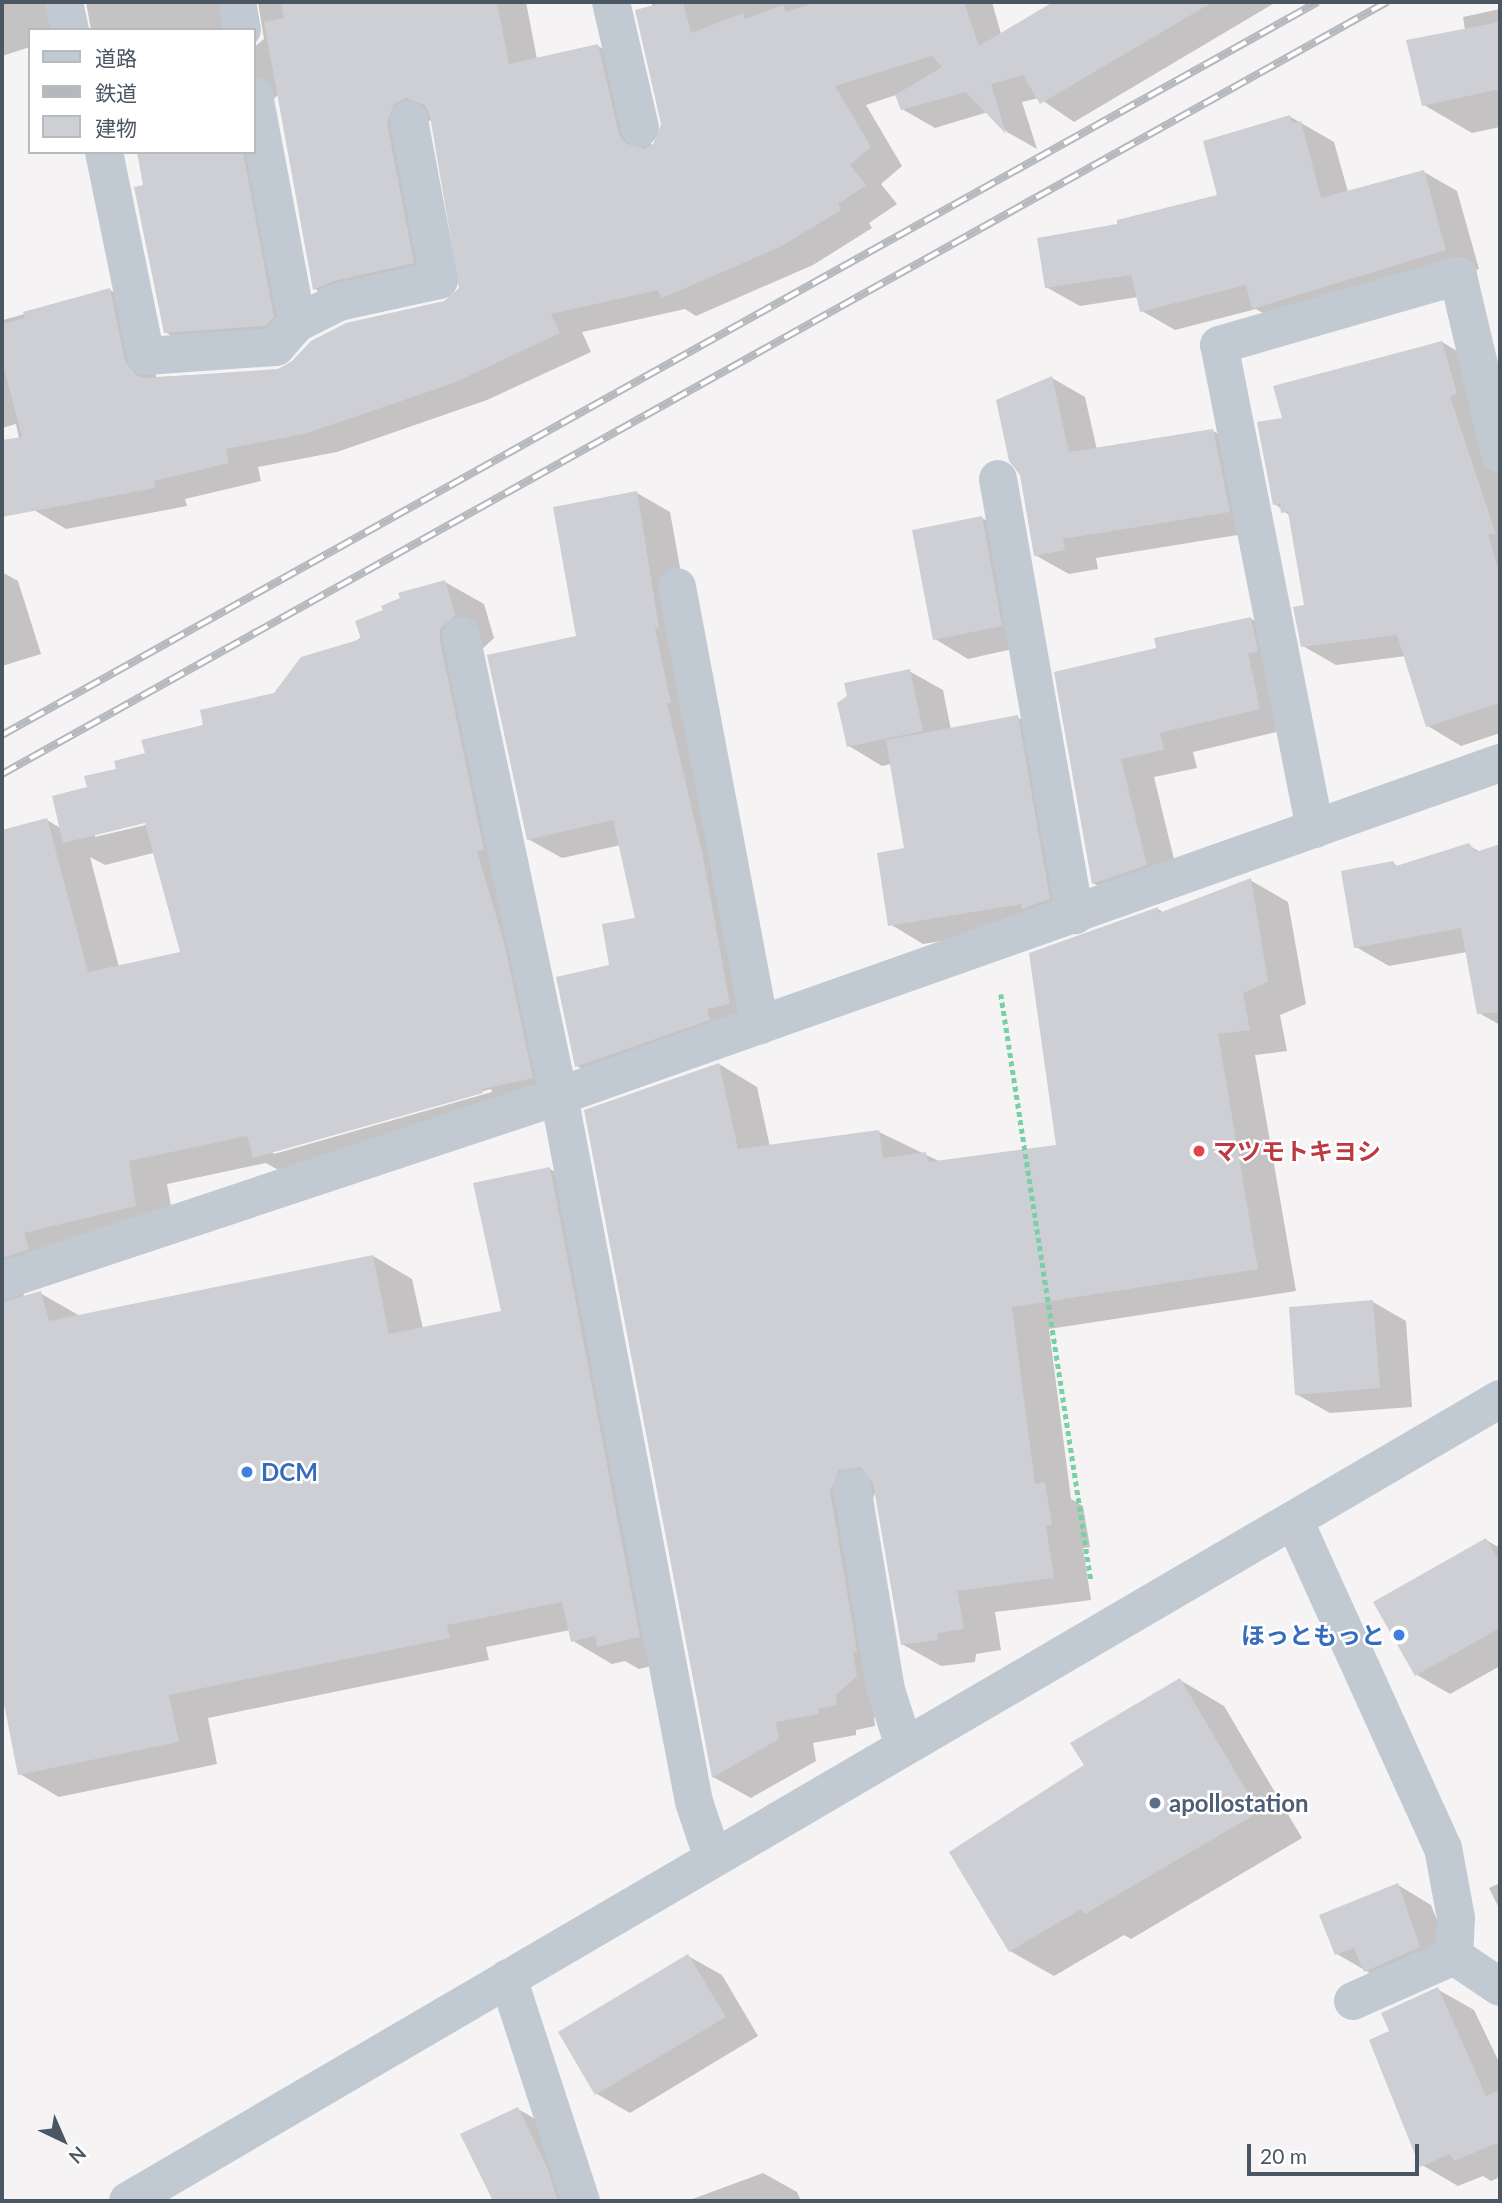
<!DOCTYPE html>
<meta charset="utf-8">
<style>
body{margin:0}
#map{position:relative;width:1502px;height:2203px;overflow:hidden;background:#f5f3f3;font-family:Lato,"Noto Sans JP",sans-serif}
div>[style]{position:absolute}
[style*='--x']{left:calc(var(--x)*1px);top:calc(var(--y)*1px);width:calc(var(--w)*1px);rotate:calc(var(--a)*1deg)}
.shadow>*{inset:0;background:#0003}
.building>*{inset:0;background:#cdcfd5}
.path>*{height:4.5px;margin-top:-2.25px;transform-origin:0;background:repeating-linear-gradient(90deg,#7ad0a6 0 5px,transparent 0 8.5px)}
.minor>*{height:38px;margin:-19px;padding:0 19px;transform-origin:19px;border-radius:19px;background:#c1cad2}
.rail>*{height:8px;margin-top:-4px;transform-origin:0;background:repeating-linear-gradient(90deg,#fff 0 16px,#b5b8bd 0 32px);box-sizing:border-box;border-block:2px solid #b5b8bd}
.dots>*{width:19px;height:19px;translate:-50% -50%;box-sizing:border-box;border:4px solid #fff;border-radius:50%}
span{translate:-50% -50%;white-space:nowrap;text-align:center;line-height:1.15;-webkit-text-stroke:5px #fff;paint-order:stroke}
.health-label{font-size:24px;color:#be3a42;font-weight:700}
.left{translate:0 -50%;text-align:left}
.shop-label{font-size:24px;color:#366cbe;font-weight:700}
.right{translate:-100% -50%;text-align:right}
.service-label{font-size:24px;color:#4e5e75;font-weight:700}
.frame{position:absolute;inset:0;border:4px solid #4a5661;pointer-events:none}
.legend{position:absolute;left:28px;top:28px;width:228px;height:126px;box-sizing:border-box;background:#fff;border:2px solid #b7bbc0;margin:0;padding:9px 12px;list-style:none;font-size:21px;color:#4a5661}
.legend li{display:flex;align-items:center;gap:14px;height:35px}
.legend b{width:35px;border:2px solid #b7bbc0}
.north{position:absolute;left:28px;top:2105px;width:70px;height:70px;-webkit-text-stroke:5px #fff;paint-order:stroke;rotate:136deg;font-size:19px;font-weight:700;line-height:28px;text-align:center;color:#4a5661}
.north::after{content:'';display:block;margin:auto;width:24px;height:32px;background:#4a5661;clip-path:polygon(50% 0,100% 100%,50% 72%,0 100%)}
.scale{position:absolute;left:1247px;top:2144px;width:172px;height:32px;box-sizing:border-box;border:4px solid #4a5661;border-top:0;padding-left:9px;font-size:21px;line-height:24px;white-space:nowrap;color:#4a5661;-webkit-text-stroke:5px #fff;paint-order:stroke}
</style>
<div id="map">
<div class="shadow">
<i style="clip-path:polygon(2px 2px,74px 2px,76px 30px,30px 30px,30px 47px,2px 56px)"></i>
<i style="clip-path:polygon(86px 2px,256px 2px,249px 30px,91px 30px)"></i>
<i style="clip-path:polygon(258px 2px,526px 2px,537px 59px,598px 46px,630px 65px,652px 147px,663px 123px,652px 2px,992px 2px,1001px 34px,1057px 2px,1276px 2px,1074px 122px,1039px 98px,1022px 102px,1037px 149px,1007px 132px,988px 112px,935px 128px,902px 109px,896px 95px,866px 105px,902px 166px,881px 184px,897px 204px,869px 223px,872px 228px,813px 265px,696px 316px,685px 309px,582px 332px,591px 352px,487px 400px,337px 452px,258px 467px,261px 481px,185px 499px,187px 506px,66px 529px,34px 510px,16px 424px,2px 428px,2px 309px,3px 320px,110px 290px,142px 309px,156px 377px,278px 371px,445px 303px,461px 288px,433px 119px,427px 122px,445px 281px,347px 308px,315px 289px,278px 95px,266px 106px,305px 336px,198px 351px,165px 332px,139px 152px,254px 152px,254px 47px,264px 39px)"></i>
<i style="clip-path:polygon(1500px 9px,1500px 127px,1472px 133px,1424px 105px,1465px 30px,1463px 17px)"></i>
<i style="clip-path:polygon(1289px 116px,1334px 142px,1348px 192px,1424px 172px,1457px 191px,1479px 269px,1287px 327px,1256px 309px,1175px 330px,1142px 311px,1138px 297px,1080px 306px,1046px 287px,1119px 226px,1219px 197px)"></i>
<i style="clip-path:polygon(1442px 342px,1475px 362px,1500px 469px,1500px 733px,1461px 746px,1428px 726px,1406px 656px,1336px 665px,1303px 646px,1306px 606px,1290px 516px,1275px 504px,1284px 419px)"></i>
<i style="clip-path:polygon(1052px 378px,1085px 397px,1097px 450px,1213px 431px,1246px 450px,1262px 531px,1096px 558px,1098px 569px,1069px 574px,1035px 555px,1021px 474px)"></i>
<i style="clip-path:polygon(637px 493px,670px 512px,762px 1023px,610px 1085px,577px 1066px,612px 966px,637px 919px,621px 845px,562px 858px,528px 839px,578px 637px)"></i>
<i style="clip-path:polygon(982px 518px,1015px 537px,1034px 644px,968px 659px,935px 639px)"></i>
<i style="clip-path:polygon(2px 572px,18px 581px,41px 654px,2px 666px)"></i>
<i style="clip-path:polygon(evenodd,445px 582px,484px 604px,494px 638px,480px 651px,572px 1101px,294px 1179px,266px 1163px,167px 1184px,175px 1228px,25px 1288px,23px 1298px,40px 1293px,80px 1316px,373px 1256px,412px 1279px,423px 1329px,504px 1313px,550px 1169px,590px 1192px,679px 1659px,639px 1669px,625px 1661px,612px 1664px,573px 1641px,570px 1630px,486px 1647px,489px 1660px,208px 1718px,217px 1764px,59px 1797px,20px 1774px,2px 1685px,2px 1634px,87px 1592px,17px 1586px,2px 1578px,2px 831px,47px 820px,62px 829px,89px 788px,147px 755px,275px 694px,445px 582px,153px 819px,154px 823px,95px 837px,95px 834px,153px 819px,445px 582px,153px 853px,182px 953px,119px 967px,90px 857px,105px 865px,153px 853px,445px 582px,491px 1089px,492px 1092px,274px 1154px,271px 1151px,491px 1089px)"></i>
<i style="clip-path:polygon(1250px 618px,1284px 638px,1293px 728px,1193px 752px,1197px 768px,1154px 777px,1180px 884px,1127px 902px,1093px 883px,1056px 673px,1158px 649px)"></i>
<i style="clip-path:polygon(909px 671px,943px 690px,951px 730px,1017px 717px,1051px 736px,1083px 918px,923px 944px,890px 924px,906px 850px,891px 764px,882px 766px,849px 746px)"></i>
<i style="clip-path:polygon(1468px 845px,1500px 863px,1500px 1025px,1479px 1013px,1467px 952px,1389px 966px,1356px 947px,1393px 863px,1399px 867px)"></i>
<i style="clip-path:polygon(1250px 880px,1288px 902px,1306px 1004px,1280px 1015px,1287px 1051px,1255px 1055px,1296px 1291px,1049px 1329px,1071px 1499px,1083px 1506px,1090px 1547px,1083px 1548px,1091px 1600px,995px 1612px,1001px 1650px,976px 1654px,975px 1662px,941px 1666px,902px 1644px,876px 1490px,868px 1513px,894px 1698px,874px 1718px,875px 1726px,856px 1730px,856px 1735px,813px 1743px,816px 1761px,751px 1798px,713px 1777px,719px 1064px,757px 1087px,770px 1147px,879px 1132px,941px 1162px,1058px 1146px,1158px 909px,1164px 913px)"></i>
<i style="clip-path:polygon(1373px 1302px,1406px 1321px,1412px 1407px,1330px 1413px,1296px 1394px)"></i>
<i style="clip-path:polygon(1486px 1540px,1500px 1548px,1500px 1666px,1450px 1694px,1417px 1675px,1375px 1603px)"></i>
<i style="clip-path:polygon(1180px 1680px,1224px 1706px,1302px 1838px,1131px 1939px,1124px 1935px,1054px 1976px,1010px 1951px,1086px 1766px)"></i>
<i style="clip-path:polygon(1500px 1883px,1500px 1910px,1489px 1888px)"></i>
<i style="clip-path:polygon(1398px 1885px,1431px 1905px,1448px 1947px,1399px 1990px,1337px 1954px)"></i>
<i style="clip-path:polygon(688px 1956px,722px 1975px,758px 2036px,630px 2113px,597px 2094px)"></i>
<i style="clip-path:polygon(1437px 1989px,1474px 2010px,1500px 2064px,1500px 2177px,1491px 2181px,1483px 2176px,1458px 2186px,1422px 2165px,1391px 2032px)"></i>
<i style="clip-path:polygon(518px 2109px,551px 2128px,572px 2201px,495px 2201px,462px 2135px)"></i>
<i style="clip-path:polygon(763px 2173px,797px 2192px,801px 2201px,687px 2201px)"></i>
</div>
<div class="building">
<i style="clip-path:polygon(281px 2px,497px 2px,509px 64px,598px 44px,619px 134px,625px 143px,644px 149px,655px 143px,661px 124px,635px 10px,666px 2px,683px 2px,691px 33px,743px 13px,745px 19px,783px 5px,786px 12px,817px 2px,964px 2px,979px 46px,1053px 2px,1213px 2px,1040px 104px,1023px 75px,991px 84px,1006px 134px,966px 92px,901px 110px,895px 95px,942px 67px,932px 56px,835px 86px,871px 147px,850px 165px,866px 185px,838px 204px,841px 210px,780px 247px,662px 298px,658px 290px,551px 314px,560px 333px,454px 383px,304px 434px,226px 449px,229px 463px,154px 481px,155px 488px,2px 517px,2px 440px,22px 437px,2px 361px,2px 324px,25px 318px,23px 312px,110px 288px,125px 361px,137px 376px,148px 378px,278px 369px,292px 361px,311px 341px,346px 323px,444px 301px,459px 288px,430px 116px,425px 105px,406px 98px,394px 104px,387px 123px,414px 263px,334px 281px,313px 290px,264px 22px,284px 18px)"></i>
<i style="clip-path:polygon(1500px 22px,1500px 89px,1422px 106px,1406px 40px)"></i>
<i style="clip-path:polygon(1290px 115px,1292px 123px,1301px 121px,1321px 198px,1424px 170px,1446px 250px,1252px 309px,1246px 285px,1140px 312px,1131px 275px,1045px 288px,1037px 238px,1117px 224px,1117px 220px,1217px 195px,1203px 141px)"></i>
<i style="clip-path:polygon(137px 152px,243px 152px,274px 317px,265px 326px,164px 333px,134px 187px,143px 185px)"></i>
<i style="clip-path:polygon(1442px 341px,1457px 394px,1450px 396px,1496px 534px,1488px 535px,1500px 575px,1500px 703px,1426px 727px,1397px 635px,1301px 647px,1293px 607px,1304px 605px,1288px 512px,1281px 513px,1280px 504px,1273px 505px,1257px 422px,1282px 418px,1273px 386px)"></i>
<i style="clip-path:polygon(1052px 376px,1069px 452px,1213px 429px,1230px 512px,1063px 539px,1065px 550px,1034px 556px,1020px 475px,1009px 461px,996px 400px)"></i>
<i style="clip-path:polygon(637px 491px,659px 628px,655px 629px,671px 703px,667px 703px,702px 852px,730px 1004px,707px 1009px,710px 1020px,575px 1067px,556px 977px,609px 965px,602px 924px,635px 918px,613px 820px,527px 840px,487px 655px,576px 636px,553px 507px)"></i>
<i style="clip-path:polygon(982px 516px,1002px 626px,933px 640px,912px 530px)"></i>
<i style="clip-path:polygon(445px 580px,455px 615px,440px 629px,440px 641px,484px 850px,477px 851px,505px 946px,533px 1078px,483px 1089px,483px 1093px,253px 1158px,247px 1136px,129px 1161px,136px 1206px,24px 1233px,29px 1249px,2px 1258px,2px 830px,47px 818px,88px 972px,180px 952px,145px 823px,63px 843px,52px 796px,87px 787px,84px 776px,116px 769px,114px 761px,145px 753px,141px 740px,203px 725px,200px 710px,274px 693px,301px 657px,361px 639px,355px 621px,383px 610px,381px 606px,400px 598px,398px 593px)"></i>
<i style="clip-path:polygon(1251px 617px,1258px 652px,1248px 653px,1260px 709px,1160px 733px,1164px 750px,1121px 759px,1147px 865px,1092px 884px,1054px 672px,1156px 648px,1154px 638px)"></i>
<i style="clip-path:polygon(910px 669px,923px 731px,847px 747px,837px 703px,847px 696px,844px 683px)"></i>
<i style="clip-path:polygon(1018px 715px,1050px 899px,1022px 909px,1022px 904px,888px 926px,877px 853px,904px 848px,886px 740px)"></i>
<i style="clip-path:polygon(1469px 843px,1476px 852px,1500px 844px,1500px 1012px,1477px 1014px,1461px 928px,1354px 948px,1341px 871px,1393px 861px,1396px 866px)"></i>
<i style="clip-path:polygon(1251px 878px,1268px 982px,1243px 993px,1250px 1030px,1218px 1034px,1258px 1269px,1012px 1307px,1035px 1484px,1045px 1482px,1052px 1525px,1046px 1526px,1054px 1578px,957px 1591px,964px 1629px,938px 1633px,938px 1640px,901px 1645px,873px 1483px,860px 1467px,839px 1470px,830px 1491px,857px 1651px,853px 1652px,857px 1676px,836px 1695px,837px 1705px,818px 1709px,819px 1714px,776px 1722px,779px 1739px,712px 1778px,584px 1110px,719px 1063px,738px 1149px,879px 1130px,883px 1158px,926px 1152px,928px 1162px,1056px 1145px,1029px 953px,1158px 907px,1159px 913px)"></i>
<i style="clip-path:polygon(550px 1167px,640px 1637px,597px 1647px,595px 1636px,571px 1642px,562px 1602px,447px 1625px,450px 1638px,169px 1695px,179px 1742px,18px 1775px,2px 1694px,2px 1302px,41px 1291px,49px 1321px,373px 1255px,389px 1334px,501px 1311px,473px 1183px)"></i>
<i style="clip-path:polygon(1373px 1300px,1380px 1388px,1295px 1395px,1289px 1307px)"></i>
<i style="clip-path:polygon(1486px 1538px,1500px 1563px,1500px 1628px,1415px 1676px,1373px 1602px)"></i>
<i style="clip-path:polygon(1180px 1678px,1259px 1812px,1085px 1914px,1081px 1909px,1009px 1952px,949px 1852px,1084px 1765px,1070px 1743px)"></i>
<i style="clip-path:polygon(1398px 1883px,1420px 1947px,1364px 1972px,1354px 1948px,1335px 1955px,1319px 1915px)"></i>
<i style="clip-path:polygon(688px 1954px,726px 2017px,595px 2095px,558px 2032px)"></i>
<i style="clip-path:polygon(1438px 1987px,1486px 2096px,1500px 2090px,1500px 2142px,1454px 2161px,1450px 2154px,1420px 2167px,1369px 2040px,1389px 2031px,1381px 2013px)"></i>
<i style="clip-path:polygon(518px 2107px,547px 2167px,558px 2201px,493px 2201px,460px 2134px)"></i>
</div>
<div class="path">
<i style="--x:1001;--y:994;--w:593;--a:81.27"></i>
</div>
<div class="minor">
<i style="--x:64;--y:2;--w:29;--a:78"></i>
<i style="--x:237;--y:2;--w:28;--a:80"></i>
<i style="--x:611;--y:2;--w:129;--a:77"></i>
<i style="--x:254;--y:95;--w:232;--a:79.3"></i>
<i style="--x:104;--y:152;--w:208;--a:78.4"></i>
<i style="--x:146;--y:356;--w:130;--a:-4"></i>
<i style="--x:276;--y:347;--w:32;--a:-49"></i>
<i style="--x:297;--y:323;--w:47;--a:-26.6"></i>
<i style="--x:339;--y:302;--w:102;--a:-12.4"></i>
<i style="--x:439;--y:280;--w:163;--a:-100.6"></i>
<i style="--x:998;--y:479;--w:443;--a:80"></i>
<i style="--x:677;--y:587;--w:446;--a:79.3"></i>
<i style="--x:461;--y:636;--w:470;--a:78"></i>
<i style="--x:559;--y:1096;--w:719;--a:79.17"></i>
<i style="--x:694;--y:1802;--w:59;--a:71.3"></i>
<i style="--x:1315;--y:829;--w:493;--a:-101.2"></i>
<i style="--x:1219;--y:345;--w:249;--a:-16.1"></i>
<i style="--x:1458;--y:276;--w:182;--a:76.7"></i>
<i style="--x:2;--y:1281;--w:587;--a:-18.37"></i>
<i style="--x:559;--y:1096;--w:998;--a:-19.49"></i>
<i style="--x:852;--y:1487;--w:206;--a:80.5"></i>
<i style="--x:886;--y:1690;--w:59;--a:72.2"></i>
<i style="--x:1294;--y:1520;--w:360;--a:65.6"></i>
<i style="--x:1443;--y:1848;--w:71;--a:79.5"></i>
<i style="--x:1456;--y:1918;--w:38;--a:93"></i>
<i style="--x:1454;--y:1956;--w:55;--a:34"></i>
<i style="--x:508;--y:1978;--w:235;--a:71.9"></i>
<i style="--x:1353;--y:2001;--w:111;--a:-24"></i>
<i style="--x:128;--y:2201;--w:1589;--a:-30.31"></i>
</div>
<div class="rail">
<i style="--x:2;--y:735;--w:1506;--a:-29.12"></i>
<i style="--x:2;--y:774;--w:1586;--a:-29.14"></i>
</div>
<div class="dots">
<i style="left:1199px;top:1151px;background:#e0444e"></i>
<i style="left:247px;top:1472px;background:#3f7fe0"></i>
<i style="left:1399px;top:1635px;background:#3f7fe0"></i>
<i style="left:1155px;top:1803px;background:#5c6f8a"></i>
</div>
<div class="health-label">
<span class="left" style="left:1213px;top:1151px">マツモトキヨシ</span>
</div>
<div class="shop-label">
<span class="left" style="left:261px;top:1472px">DCM</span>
<span class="right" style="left:1385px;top:1635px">ほっともっと</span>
</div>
<div class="service-label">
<span class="left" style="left:1169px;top:1803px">apollostation</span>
</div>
<div class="frame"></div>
<ul class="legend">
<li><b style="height:9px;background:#c1cad2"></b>道路</li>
<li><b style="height:9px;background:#b5b8bd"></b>鉄道</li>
<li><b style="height:19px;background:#cdcfd5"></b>建物</li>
</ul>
<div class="north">N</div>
<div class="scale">20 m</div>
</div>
